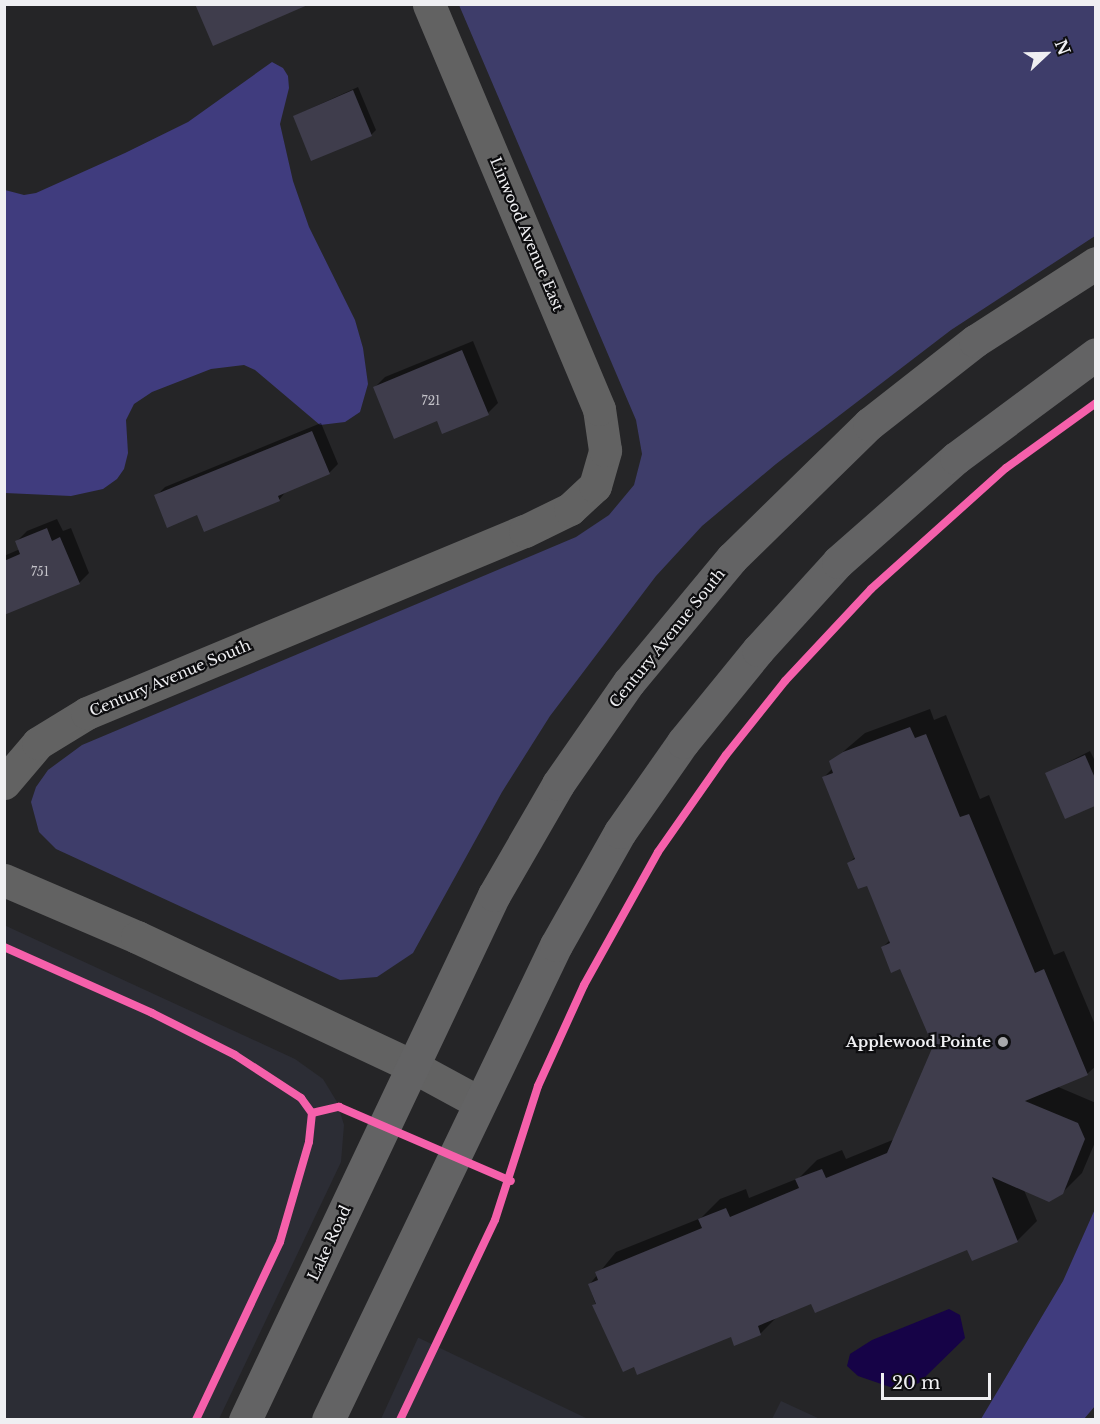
<!DOCTYPE html>
<style>
body{margin:0}
#map{position:relative;width:1100px;height:1424px;overflow:hidden;background:#252527;font-family:"Libre Baskerville",serif}
div>[style]{position:absolute}
[style*='--x']{left:calc(var(--x)*1px);top:calc(var(--y)*1px);width:calc(var(--w)*1px);rotate:calc(var(--a)*1deg)}
.built>*{inset:0;background:#2c2d35}
.green>*{inset:0;background:#3e3d6a}
.forest>*{inset:0;background:#403c7e}
.water>*{inset:0;background:#160347}
.shadow>*{inset:0;background:#0007}
.building>*{inset:0;background:#3f3d4c}
.minor>*{height:33px;margin:-16.5px;padding:0 16.5px;transform-origin:16.5px;border-radius:16.5px;background:#626262}
.major>*{height:33px;margin:-16.5px;padding:0 16.5px;transform-origin:16.5px;border-radius:16.5px;background:#636364}
.cycleway>*{height:8px;margin:-4px;padding:0 4px;transform-origin:4px;border-radius:4px;background:#f560ab}
.dots>*{width:16px;height:16px;translate:-50% -50%;box-sizing:border-box;border:3px solid #0e0e10;border-radius:50%}
span{translate:-50% -50%;white-space:nowrap;text-align:center;line-height:1.15;-webkit-text-stroke:4.5px #0e0e10;paint-order:stroke}
.number-label{font-size:12px;color:#c3c2c8}
.number-label span{-webkit-text-stroke-width:0}
.street-label{font-size:15px;color:#efeff2}
.poi-label{font-size:15px;color:#efeff2;font-weight:700}
.right{translate:-100% -50%;text-align:right}
.frame{position:absolute;inset:0;border:6px solid #efeff2;pointer-events:none}
.north{position:absolute;left:1016px;top:24px;width:60px;height:60px;-webkit-text-stroke:4px #0e0e10;paint-order:stroke;rotate:68deg;font-size:16px;font-weight:700;line-height:24px;text-align:center;color:#efeff2}
.north::after{content:'';display:block;margin:auto;width:21px;height:27px;background:#efeff2;clip-path:polygon(50% 0,100% 100%,50% 72%,0 100%)}
.scale{position:absolute;left:881px;top:1373px;width:110px;height:27px;box-sizing:border-box;border:3px solid #efeff2;border-top:0;padding-left:8px;font-size:18px;line-height:21px;white-space:nowrap;color:#efeff2;-webkit-text-stroke:4px #0e0e10;paint-order:stroke}
</style>
<div id="map">
<div class="built">
<i style="clip-path:polygon(4px 925px,295px 1059px,323px 1079px,337px 1102px,344px 1125px,341px 1162px,219px 1419px,5px 1419px)"></i>
<i style="clip-path:polygon(418px 1338px,419px 1338px,588px 1419px,381px 1419px)"></i>
<i style="clip-path:polygon(781px 1401px,820px 1419px,772px 1419px)"></i>
</div>
<div class="green">
<i style="clip-path:polygon(459px 5px,1095px 5px,1095px 236px,951px 330px,776px 464px,702px 526px,656px 576px,550px 716px,502px 792px,413px 953px,377px 977px,340px 980px,56px 849px,39px 832px,31px 802px,36px 787px,48px 770px,82px 745px,576px 537px,609px 515px,634px 485px,642px 454px,636px 420px)"></i>
</div>
<div class="forest">
<i style="clip-path:polygon(272px 62px,283px 68px,288px 76px,289px 88px,280px 124px,293px 181px,309px 227px,355px 320px,363px 348px,368px 384px,360px 412px,345px 422px,320px 425px,255px 370px,244px 365px,211px 369px,152px 392px,134px 404px,126px 420px,128px 453px,124px 469px,117px 479px,103px 489px,71px 496px,5px 493px,5px 190px,24px 195px,36px 193px,125px 153px,188px 122px)"></i>
<i style="clip-path:polygon(1095px 1209px,1095px 1406px,1084px 1419px,981px 1419px,1063px 1281px)"></i>
</div>
<div class="water">
<i style="clip-path:polygon(949px 1309px,960px 1315px,965px 1338px,919px 1383px,906px 1388px,890px 1387px,858px 1376px,847px 1366px,850px 1354px,872px 1340px)"></i>
</div>
<div class="shadow">
<i style="clip-path:polygon(358px 87px,376px 130px,371px 135px,294px 116px)"></i>
<i style="clip-path:polygon(473px 341px,498px 403px,488px 413px,438px 419px,375px 387px,385px 377px)"></i>
<i style="clip-path:polygon(321px 423px,338px 464px,329px 473px,287px 490px,279px 500px,198px 513px,156px 496px,165px 487px)"></i>
<i style="clip-path:polygon(57px 519px,63px 531px,71px 528px,89px 573px,79px 583px,4px 614px,4px 556px,20px 549px,17px 541px,27px 531px)"></i>
<i style="clip-path:polygon(930px 709px,934px 720px,946px 715px,980px 799px,989px 795px,1054px 955px,1064px 951px,1096px 1027px,1096px 1066px,1087px 1074px,1056px 1086px,1096px 1103px,1096px 1140px,1082px 1173px,1062px 1193px,1024px 1190px,1037px 1221px,1017px 1241px,968px 1248px,812px 1302px,779px 1315px,761px 1333px,735px 1344px,732px 1335px,635px 1365px,604px 1329px,589px 1285px,616px 1252px,701px 1218px,720px 1199px,746px 1189px,749px 1198px,799px 1178px,817px 1160px,842px 1150px,846px 1159px,895px 1139px,935px 1046px,901px 967px,883px 947px,891px 939px,868px 884px,849px 863px,856px 856px,823px 778px,833px 768px,831px 762px,865px 733px)"></i>
<i style="clip-path:polygon(1090px 751px,1096px 763px,1096px 804px,1066px 817px,1047px 773px)"></i>
</div>
<div class="building">
<i style="clip-path:polygon(195px 4px,310px 4px,213px 46px)"></i>
<i style="clip-path:polygon(353px 90px,372px 136px,311px 161px,293px 116px)"></i>
<i style="clip-path:polygon(462px 350px,489px 415px,442px 434px,437px 421px,394px 439px,373px 387px)"></i>
<i style="clip-path:polygon(312px 431px,330px 474px,278px 496px,280px 501px,204px 532px,197px 515px,167px 528px,154px 495px)"></i>
<i style="clip-path:polygon(47px 528px,52px 541px,60px 537px,80px 584px,4px 615px,4px 561px,20px 554px,15px 541px)"></i>
<i style="clip-path:polygon(910px 727px,915px 738px,926px 734px,960px 817px,969px 814px,1035px 973px,1044px 969px,1088px 1075px,1025px 1101px,1078px 1123px,1085px 1139px,1063px 1194px,1049px 1202px,992px 1177px,1018px 1242px,972px 1261px,967px 1250px,815px 1313px,811px 1304px,758px 1326px,761px 1335px,734px 1346px,731px 1337px,637px 1375px,634px 1367px,623px 1372px,592px 1305px,596px 1304px,588px 1284px,598px 1280px,595px 1272px,702px 1228px,698px 1219px,726px 1208px,730px 1217px,799px 1188px,795px 1179px,822px 1169px,826px 1178px,887px 1153px,933px 1046px,900px 969px,891px 973px,881px 947px,890px 943px,867px 886px,858px 889px,847px 863px,855px 859px,822px 777px,833px 773px,829px 761px,843px 752px)"></i>
<i style="clip-path:polygon(1085px 755px,1095px 778px,1095px 806px,1065px 819px,1045px 773px)"></i>
</div>
<div class="minor">
<i style="--x:4;--y:783;--w:52;--a:-49.6"></i>
<i style="--x:38;--y:743;--w:57;--a:-31.5"></i>
<i style="--x:87;--y:713;--w:474;--a:-22.6"></i>
<i style="--x:525;--y:531;--w:50;--a:-26.1"></i>
<i style="--x:570;--y:509;--w:34;--a:-43"></i>
<i style="--x:595;--y:486;--w:37;--a:-74"></i>
<i style="--x:605;--y:450;--w:41;--a:-98.3"></i>
<i style="--x:599;--y:409;--w:439;--a:-112.8"></i>
<i style="--x:4;--y:880;--w:145;--a:23.2"></i>
<i style="--x:137;--y:937;--w:304;--a:25.1"></i>
<i style="--x:412;--y:1066;--w:77;--a:28.6"></i>
</div>
<div class="major">
<i style="--x:245;--y:1420;--w:581;--a:-64.63"></i>
<i style="--x:494;--y:895;--w:128;--a:-60"></i>
<i style="--x:558;--y:784;--w:124;--a:-55.2"></i>
<i style="--x:629;--y:682;--w:161;--a:-50.3"></i>
<i style="--x:732;--y:558;--w:192;--a:-44.4"></i>
<i style="--x:869;--y:424;--w:135;--a:-38.1"></i>
<i style="--x:975;--y:341;--w:144;--a:-32.8"></i>
<i style="--x:328;--y:1420;--w:527;--a:-64.36"></i>
<i style="--x:556;--y:945;--w:130;--a:-60.5"></i>
<i style="--x:620;--y:832;--w:110;--a:-55"></i>
<i style="--x:683;--y:742;--w:119;--a:-50.8"></i>
<i style="--x:758;--y:650;--w:119;--a:-47.7"></i>
<i style="--x:838;--y:562;--w:157;--a:-41.4"></i>
<i style="--x:956;--y:458;--w:174;--a:-36.6"></i>
</div>
<div class="cycleway">
<i style="--x:4;--y:947;--w:162;--a:24"></i>
<i style="--x:152;--y:1013;--w:93;--a:26.8"></i>
<i style="--x:235;--y:1055;--w:79;--a:33.1"></i>
<i style="--x:301;--y:1098;--w:19;--a:54"></i>
<i style="--x:312;--y:1113;--w:29;--a:96"></i>
<i style="--x:309;--y:1142;--w:104;--a:106.2"></i>
<i style="--x:280;--y:1242;--w:197;--a:115.3"></i>
<i style="--x:312;--y:1113;--w:28;--a:-13"></i>
<i style="--x:339;--y:1107;--w:187;--a:23.3"></i>
<i style="--x:400;--y:1420;--w:221;--a:-64.6"></i>
<i style="--x:495;--y:1220;--w:141;--a:-72.2"></i>
<i style="--x:538;--y:1086;--w:111;--a:-65.5"></i>
<i style="--x:584;--y:985;--w:152;--a:-60.9"></i>
<i style="--x:658;--y:852;--w:118;--a:-55"></i>
<i style="--x:726;--y:755;--w:95;--a:-51.4"></i>
<i style="--x:785;--y:681;--w:126;--a:-46.9"></i>
<i style="--x:871;--y:589;--w:181;--a:-41.9"></i>
<i style="--x:1006;--y:468;--w:111;--a:-35.8"></i>
</div>
<div class="dots">
<i style="left:1003px;top:1042px;background:#a8a8ab"></i>
</div>
<div class="number-label">
<span style="left:431px;top:401px">721</span>
<span style="left:40px;top:572px">751</span>
</div>
<div class="street-label">
<span style="left:527px;top:234px;rotate:67deg">Linwood Avenue East</span>
<span style="left:667px;top:638px;rotate:-51deg">Century Avenue South</span>
<span style="left:170px;top:678px;rotate:-23deg">Century Avenue South</span>
<span style="left:329px;top:1243px;rotate:-65deg">Lake Road</span>
</div>
<div class="poi-label">
<span class="right" style="left:991px;top:1042px">Applewood Pointe</span>
</div>
<div class="frame"></div>
<div class="north">N</div>
<div class="scale">20 m</div>
</div>
